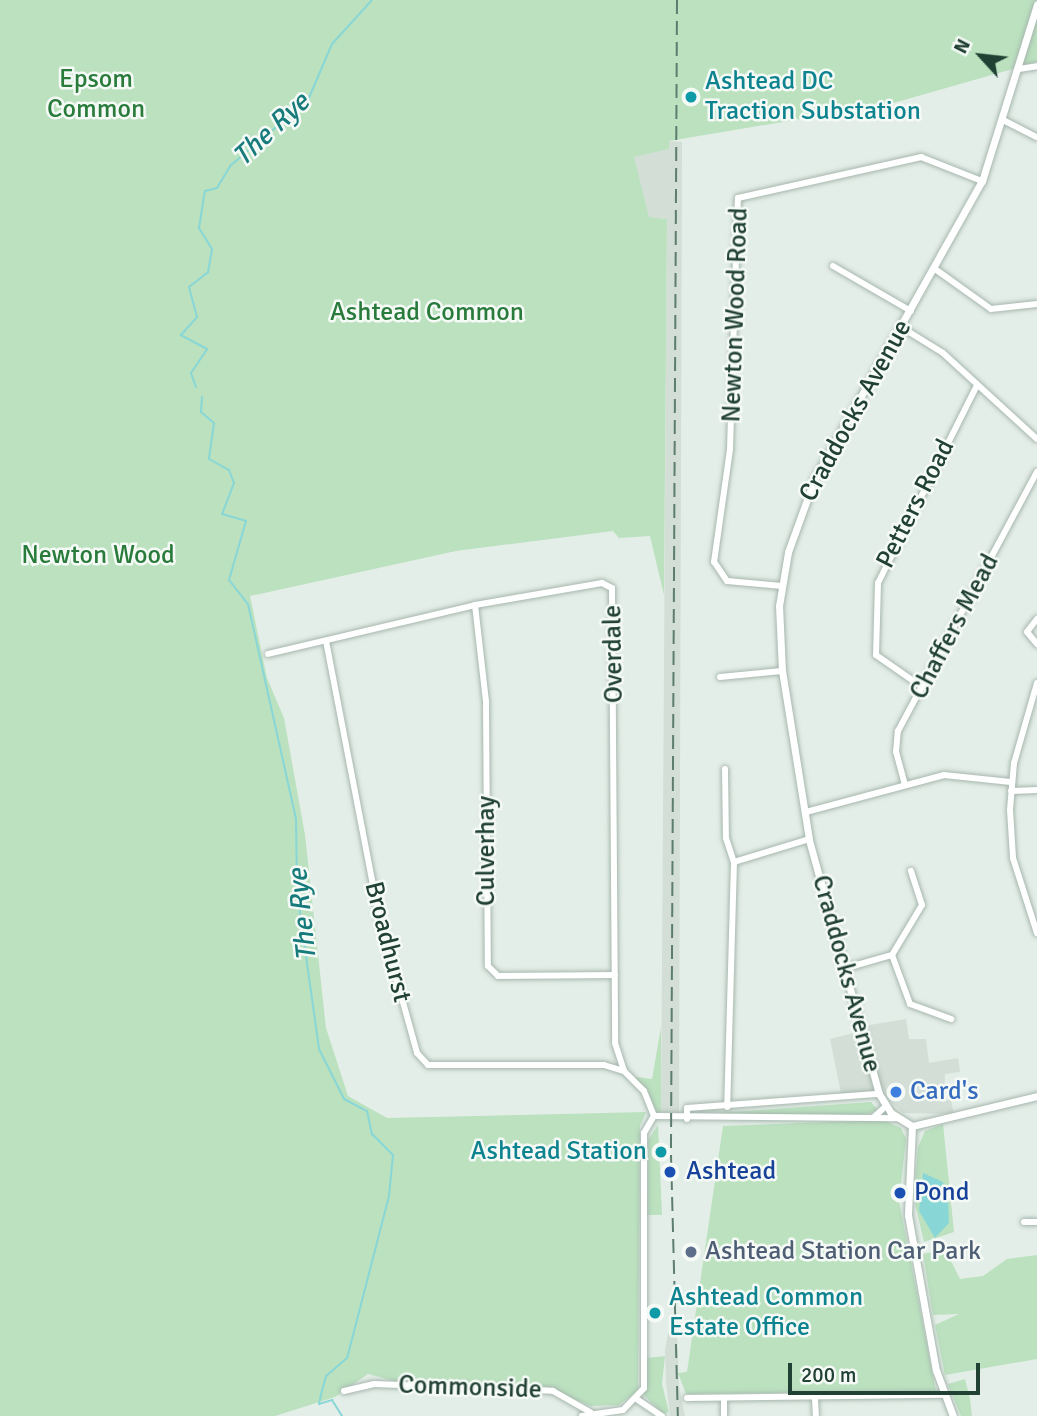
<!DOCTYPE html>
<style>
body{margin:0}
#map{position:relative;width:1037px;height:1416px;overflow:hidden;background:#e4eee8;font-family:Signika,sans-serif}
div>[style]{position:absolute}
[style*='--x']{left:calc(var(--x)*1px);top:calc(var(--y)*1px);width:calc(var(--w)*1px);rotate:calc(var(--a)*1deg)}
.built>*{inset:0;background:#d2ded6}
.green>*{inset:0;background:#bbe1bf}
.water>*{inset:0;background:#88d7d6}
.stream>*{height:2px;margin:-1px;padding:0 1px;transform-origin:1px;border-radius:1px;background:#88d7d6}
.roads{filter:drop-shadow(0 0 2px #a6b7ae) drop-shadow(0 0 2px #a6b7ae)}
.minor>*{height:6px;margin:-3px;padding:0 3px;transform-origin:3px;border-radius:3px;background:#fff}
.tertiary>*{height:7px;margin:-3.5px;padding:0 3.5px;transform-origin:3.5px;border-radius:3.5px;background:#fff}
.rail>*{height:2px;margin-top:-1px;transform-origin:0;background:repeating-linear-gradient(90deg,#5c7d6f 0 14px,transparent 0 21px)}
.dots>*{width:19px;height:19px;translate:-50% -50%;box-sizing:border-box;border:4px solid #f5faf6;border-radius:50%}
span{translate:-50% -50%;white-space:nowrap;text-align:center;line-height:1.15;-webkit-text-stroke:5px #f5faf6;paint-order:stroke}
.park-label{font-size:26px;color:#297b3b}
.culture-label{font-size:26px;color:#0d838f}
.left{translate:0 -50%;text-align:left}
.right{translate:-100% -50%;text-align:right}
.street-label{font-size:26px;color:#214134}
.shop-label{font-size:26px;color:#366cbe}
.transit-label{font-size:26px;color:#164399}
.service-label{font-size:26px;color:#4e5e75}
.water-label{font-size:28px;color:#177b7c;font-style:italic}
.north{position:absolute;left:946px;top:21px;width:70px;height:70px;-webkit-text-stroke:5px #f5faf6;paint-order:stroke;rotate:297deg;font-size:19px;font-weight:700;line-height:28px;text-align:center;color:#214134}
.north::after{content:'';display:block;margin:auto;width:24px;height:32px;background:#214134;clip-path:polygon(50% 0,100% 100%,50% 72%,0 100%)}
.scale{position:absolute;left:788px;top:1363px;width:192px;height:32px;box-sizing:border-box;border:4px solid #214134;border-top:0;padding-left:9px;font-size:21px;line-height:24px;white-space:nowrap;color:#214134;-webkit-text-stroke:5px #f5faf6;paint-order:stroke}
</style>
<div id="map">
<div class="built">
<i style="clip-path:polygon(669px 141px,682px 142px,679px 1113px,661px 1112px,667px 219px,649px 217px,633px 157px,668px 149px)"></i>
<i style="clip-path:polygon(906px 1019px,909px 1039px,926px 1039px,929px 1063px,958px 1058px,960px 1072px,945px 1074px,944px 1099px,951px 1100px,954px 1114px,903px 1113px,884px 1096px,864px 1026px)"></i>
<i style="clip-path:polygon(857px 1032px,875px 1090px,842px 1098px,830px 1039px)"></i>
<i style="clip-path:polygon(677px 1332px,679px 1386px,685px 1416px,670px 1416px,666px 1383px,665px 1350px,668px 1333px)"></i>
</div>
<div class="green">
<i style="clip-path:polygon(0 0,1037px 0,1037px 62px,890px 104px,669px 141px,669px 149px,634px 157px,649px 217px,667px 219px,664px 595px,650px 536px,619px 538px,613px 531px,456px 551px,250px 596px,267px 678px,284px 718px,305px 835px,326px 1028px,348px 1096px,387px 1118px,646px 1112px,640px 1126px,638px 1390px,619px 1405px,590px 1406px,547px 1387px,398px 1382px,368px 1374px,335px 1397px,275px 1416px,0 1416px)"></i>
<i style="clip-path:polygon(661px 1027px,661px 1112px,656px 1112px,635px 1077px,652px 1079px)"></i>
<i style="clip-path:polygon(871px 1102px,878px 1110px,865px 1115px,691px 1115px)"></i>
<i style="clip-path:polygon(883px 1120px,901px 1128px,906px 1139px,899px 1201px,936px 1391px,686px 1394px,678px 1373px,687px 1372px,723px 1126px)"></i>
<i style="clip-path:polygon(943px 1124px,954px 1232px,924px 1242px,914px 1199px,918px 1147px,925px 1131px)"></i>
<i style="clip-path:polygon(658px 1125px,662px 1215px,647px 1215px,648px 1140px)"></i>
<i style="clip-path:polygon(945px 1249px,960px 1279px,983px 1276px,1007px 1259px,1037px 1255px,1037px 1359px,945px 1375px,935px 1325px,959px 1314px,933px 1315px,923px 1254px)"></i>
<i style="clip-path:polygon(665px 1356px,662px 1384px,669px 1412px,663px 1414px,643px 1394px,647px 1358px)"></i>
<i style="clip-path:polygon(965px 1379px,970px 1399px,972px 1416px,961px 1416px,948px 1384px)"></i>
</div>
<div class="water">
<i style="clip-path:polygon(923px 1173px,943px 1182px,948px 1201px,949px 1223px,935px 1238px,919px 1211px)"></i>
</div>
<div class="stream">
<i style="--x:196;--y:387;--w:15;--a:-110"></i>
<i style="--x:191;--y:373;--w:29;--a:-56"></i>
<i style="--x:207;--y:349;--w:30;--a:-152"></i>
<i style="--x:181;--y:335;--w:24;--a:-48"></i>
<i style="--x:197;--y:317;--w:31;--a:-105"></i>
<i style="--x:189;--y:287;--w:24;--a:-38"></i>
<i style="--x:208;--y:272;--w:23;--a:-80"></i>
<i style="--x:212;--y:249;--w:25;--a:-122"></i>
<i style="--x:199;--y:228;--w:37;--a:-81"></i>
<i style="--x:205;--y:191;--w:12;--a:-14"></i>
<i style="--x:217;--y:188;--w:26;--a:-59"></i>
<i style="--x:230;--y:166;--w:102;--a:-40.2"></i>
<i style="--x:308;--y:100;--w:61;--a:-66.8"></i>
<i style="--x:332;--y:44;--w:59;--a:-47.7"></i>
<i style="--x:202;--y:397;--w:15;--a:94"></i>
<i style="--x:201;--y:412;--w:17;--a:40"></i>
<i style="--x:214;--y:423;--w:36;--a:98"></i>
<i style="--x:209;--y:459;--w:23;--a:29"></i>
<i style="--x:229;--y:470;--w:14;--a:69"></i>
<i style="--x:234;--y:483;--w:33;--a:111"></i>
<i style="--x:222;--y:514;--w:25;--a:16"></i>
<i style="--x:246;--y:521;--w:61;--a:106.1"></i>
<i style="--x:229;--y:580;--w:31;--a:52"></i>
<i style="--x:248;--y:604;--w:220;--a:77.4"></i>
<i style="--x:296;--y:819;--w:73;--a:89.2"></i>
<i style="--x:297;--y:892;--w:159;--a:82"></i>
<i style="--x:319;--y:1049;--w:56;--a:63.4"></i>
<i style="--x:344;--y:1099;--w:26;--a:28"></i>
<i style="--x:367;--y:1111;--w:24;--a:78"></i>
<i style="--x:372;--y:1134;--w:30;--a:45"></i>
<i style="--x:393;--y:1155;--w:41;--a:95.6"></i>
<i style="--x:389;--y:1196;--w:167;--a:104.5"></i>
<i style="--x:347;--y:1358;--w:28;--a:139"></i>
<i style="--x:326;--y:1376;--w:20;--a:105"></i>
<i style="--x:321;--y:1395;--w:9;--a:103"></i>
<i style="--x:319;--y:1404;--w:14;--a:-17"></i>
<i style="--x:332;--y:1400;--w:19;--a:58"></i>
</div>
<div class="roads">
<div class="minor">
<i style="--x:1019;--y:69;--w:18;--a:-9"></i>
<i style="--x:1005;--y:121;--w:36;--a:27"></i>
<i style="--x:833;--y:266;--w:90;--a:30"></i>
<i style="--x:935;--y:269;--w:69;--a:35.5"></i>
<i style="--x:991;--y:309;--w:46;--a:-6.2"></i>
<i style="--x:901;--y:327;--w:49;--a:31.8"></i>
<i style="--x:943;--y:353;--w:127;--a:42.5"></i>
<i style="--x:782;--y:586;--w:55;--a:-174.8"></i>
<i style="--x:727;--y:581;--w:23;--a:-124"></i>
<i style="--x:714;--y:562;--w:114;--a:-81.9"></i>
<i style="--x:730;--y:449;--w:251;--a:-88.2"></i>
<i style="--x:738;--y:198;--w:188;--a:-12.6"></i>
<i style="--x:921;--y:157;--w:66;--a:21.5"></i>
<i style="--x:475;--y:605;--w:98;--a:83.5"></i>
<i style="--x:486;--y:702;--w:264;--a:89.6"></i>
<i style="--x:488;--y:966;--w:14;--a:45"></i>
<i style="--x:498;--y:976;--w:117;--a:-0.5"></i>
<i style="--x:1037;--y:619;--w:16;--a:128"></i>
<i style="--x:1027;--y:632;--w:16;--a:50"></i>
<i style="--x:326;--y:641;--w:276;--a:79.1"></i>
<i style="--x:378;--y:912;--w:146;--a:74.5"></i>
<i style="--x:417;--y:1053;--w:16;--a:47"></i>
<i style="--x:428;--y:1065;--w:176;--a:0"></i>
<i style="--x:604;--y:1065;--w:21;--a:17"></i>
<i style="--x:624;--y:1071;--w:28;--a:45"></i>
<i style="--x:644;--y:1091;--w:27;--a:68"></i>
<i style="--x:268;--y:654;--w:213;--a:-13.3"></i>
<i style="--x:475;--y:605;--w:129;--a:-9.8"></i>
<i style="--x:602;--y:583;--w:11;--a:27"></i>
<i style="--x:612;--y:588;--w:455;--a:89.6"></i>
<i style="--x:615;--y:1043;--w:29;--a:72"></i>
<i style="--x:720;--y:677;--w:62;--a:-5.5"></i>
<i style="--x:1037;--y:683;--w:83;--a:106"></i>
<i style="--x:1014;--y:763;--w:47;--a:94.9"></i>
<i style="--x:1010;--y:810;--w:48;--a:86.4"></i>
<i style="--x:1013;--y:858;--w:79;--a:72.3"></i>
<i style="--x:922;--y:687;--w:56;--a:-145.2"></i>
<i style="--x:876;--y:655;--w:72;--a:-88.4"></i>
<i style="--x:878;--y:583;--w:221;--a:-63.4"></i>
<i style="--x:725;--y:769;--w:69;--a:89.2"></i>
<i style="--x:726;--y:838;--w:25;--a:72"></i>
<i style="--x:734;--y:862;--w:245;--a:91.6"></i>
<i style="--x:905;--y:785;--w:34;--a:-105"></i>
<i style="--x:896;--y:752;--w:21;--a:-85"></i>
<i style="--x:898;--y:731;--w:294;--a:-61.8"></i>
<i style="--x:1011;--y:791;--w:26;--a:-2"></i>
<i style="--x:806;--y:812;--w:143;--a:-15"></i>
<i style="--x:944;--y:775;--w:67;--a:6"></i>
<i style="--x:734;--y:862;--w:78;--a:-17"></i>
<i style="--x:892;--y:955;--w:52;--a:69.8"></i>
<i style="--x:910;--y:1004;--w:44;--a:20.1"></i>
<i style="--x:846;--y:968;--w:48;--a:-15.8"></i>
<i style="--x:892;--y:955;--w:58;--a:-59"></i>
<i style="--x:922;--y:905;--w:36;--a:-108"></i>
<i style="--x:654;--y:1116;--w:244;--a:0.5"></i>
<i style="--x:873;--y:1118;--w:16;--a:-43"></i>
<i style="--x:687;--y:1119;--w:11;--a:-90"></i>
<i style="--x:687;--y:1108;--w:193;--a:-4.2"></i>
<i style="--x:1024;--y:1222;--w:13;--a:0"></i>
<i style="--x:344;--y:1391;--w:31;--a:-13"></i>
<i style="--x:374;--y:1384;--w:179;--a:2.2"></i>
<i style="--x:553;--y:1391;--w:43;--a:29.6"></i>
<i style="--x:687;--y:1398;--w:257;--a:-0.7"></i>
<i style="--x:724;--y:1399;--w:17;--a:90"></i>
<i style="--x:815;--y:1399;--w:17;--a:87"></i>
<i style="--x:638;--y:1400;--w:29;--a:34"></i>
<i style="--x:582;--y:1416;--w:41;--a:-8.3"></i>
<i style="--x:623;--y:1410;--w:30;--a:-46"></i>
<i style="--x:644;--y:1388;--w:255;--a:-90"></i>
<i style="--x:644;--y:1133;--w:20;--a:-60"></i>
</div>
<div class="tertiary">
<i style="--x:912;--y:1126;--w:25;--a:-148"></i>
<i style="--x:891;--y:1113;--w:22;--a:-122"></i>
<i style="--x:879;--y:1094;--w:264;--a:-105.4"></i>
<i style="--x:809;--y:839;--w:170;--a:-99.1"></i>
<i style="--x:782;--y:671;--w:65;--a:-92.6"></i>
<i style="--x:779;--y:606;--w:55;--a:-80.5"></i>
<i style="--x:788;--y:552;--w:77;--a:-70.1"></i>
<i style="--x:814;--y:480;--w:343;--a:-60.7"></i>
<i style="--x:982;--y:181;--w:185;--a:-72.7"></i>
<i style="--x:912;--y:1126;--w:89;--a:92.6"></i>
<i style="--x:908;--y:1215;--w:158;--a:79.8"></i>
<i style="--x:936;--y:1370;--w:49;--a:69.7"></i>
<i style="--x:912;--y:1126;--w:129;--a:-13.5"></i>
</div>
</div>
<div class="rail">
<i style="--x:677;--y:0;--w:1155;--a:90.3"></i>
<i style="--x:671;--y:1155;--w:261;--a:88.5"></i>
</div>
<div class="dots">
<i style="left:691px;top:97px;background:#0f9aa8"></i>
<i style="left:896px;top:1092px;background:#3f7fe0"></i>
<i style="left:661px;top:1152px;background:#0f9aa8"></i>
<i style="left:670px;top:1172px;background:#1a4fb4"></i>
<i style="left:900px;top:1193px;background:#1a4fb4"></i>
<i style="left:691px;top:1252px;background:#5c6f8a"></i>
<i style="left:655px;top:1313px;background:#0f9aa8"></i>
</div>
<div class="park-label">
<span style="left:96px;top:95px">Epsom<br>Common</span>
<span style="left:427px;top:313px">Ashtead Common</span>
<span style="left:98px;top:556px">Newton Wood</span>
</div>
<div class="culture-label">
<span class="left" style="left:705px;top:97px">Ashtead DC<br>Traction Substation</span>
<span class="right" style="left:647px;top:1152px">Ashtead Station</span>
<span class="left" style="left:669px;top:1313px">Ashtead Common<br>Estate Office</span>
</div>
<div class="street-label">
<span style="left:736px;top:315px;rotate:-88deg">Newton Wood Road</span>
<span style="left:856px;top:411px;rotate:-61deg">Craddocks Avenue</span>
<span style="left:916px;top:504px;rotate:-63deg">Petters Road</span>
<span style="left:955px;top:627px;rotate:-62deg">Chaffers Mead</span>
<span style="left:614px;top:654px;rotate:-91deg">Overdale</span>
<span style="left:487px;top:851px;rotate:-90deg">Culverhay</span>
<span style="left:387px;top:942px;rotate:76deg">Broadhurst</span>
<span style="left:846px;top:974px;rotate:75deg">Craddocks Avenue</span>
<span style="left:470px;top:1388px;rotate:2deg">Commonside</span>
</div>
<div class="shop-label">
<span class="left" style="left:910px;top:1092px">Card's</span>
</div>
<div class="transit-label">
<span class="left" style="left:686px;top:1172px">Ashtead</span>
<span class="left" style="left:914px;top:1193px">Pond</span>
</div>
<div class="service-label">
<span class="left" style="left:705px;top:1252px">Ashtead Station Car Park</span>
</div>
<div class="water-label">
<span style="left:271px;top:129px;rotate:-43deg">The Rye</span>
<span style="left:302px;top:915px;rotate:-96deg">The Rye</span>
</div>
<div class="north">N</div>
<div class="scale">200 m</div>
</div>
